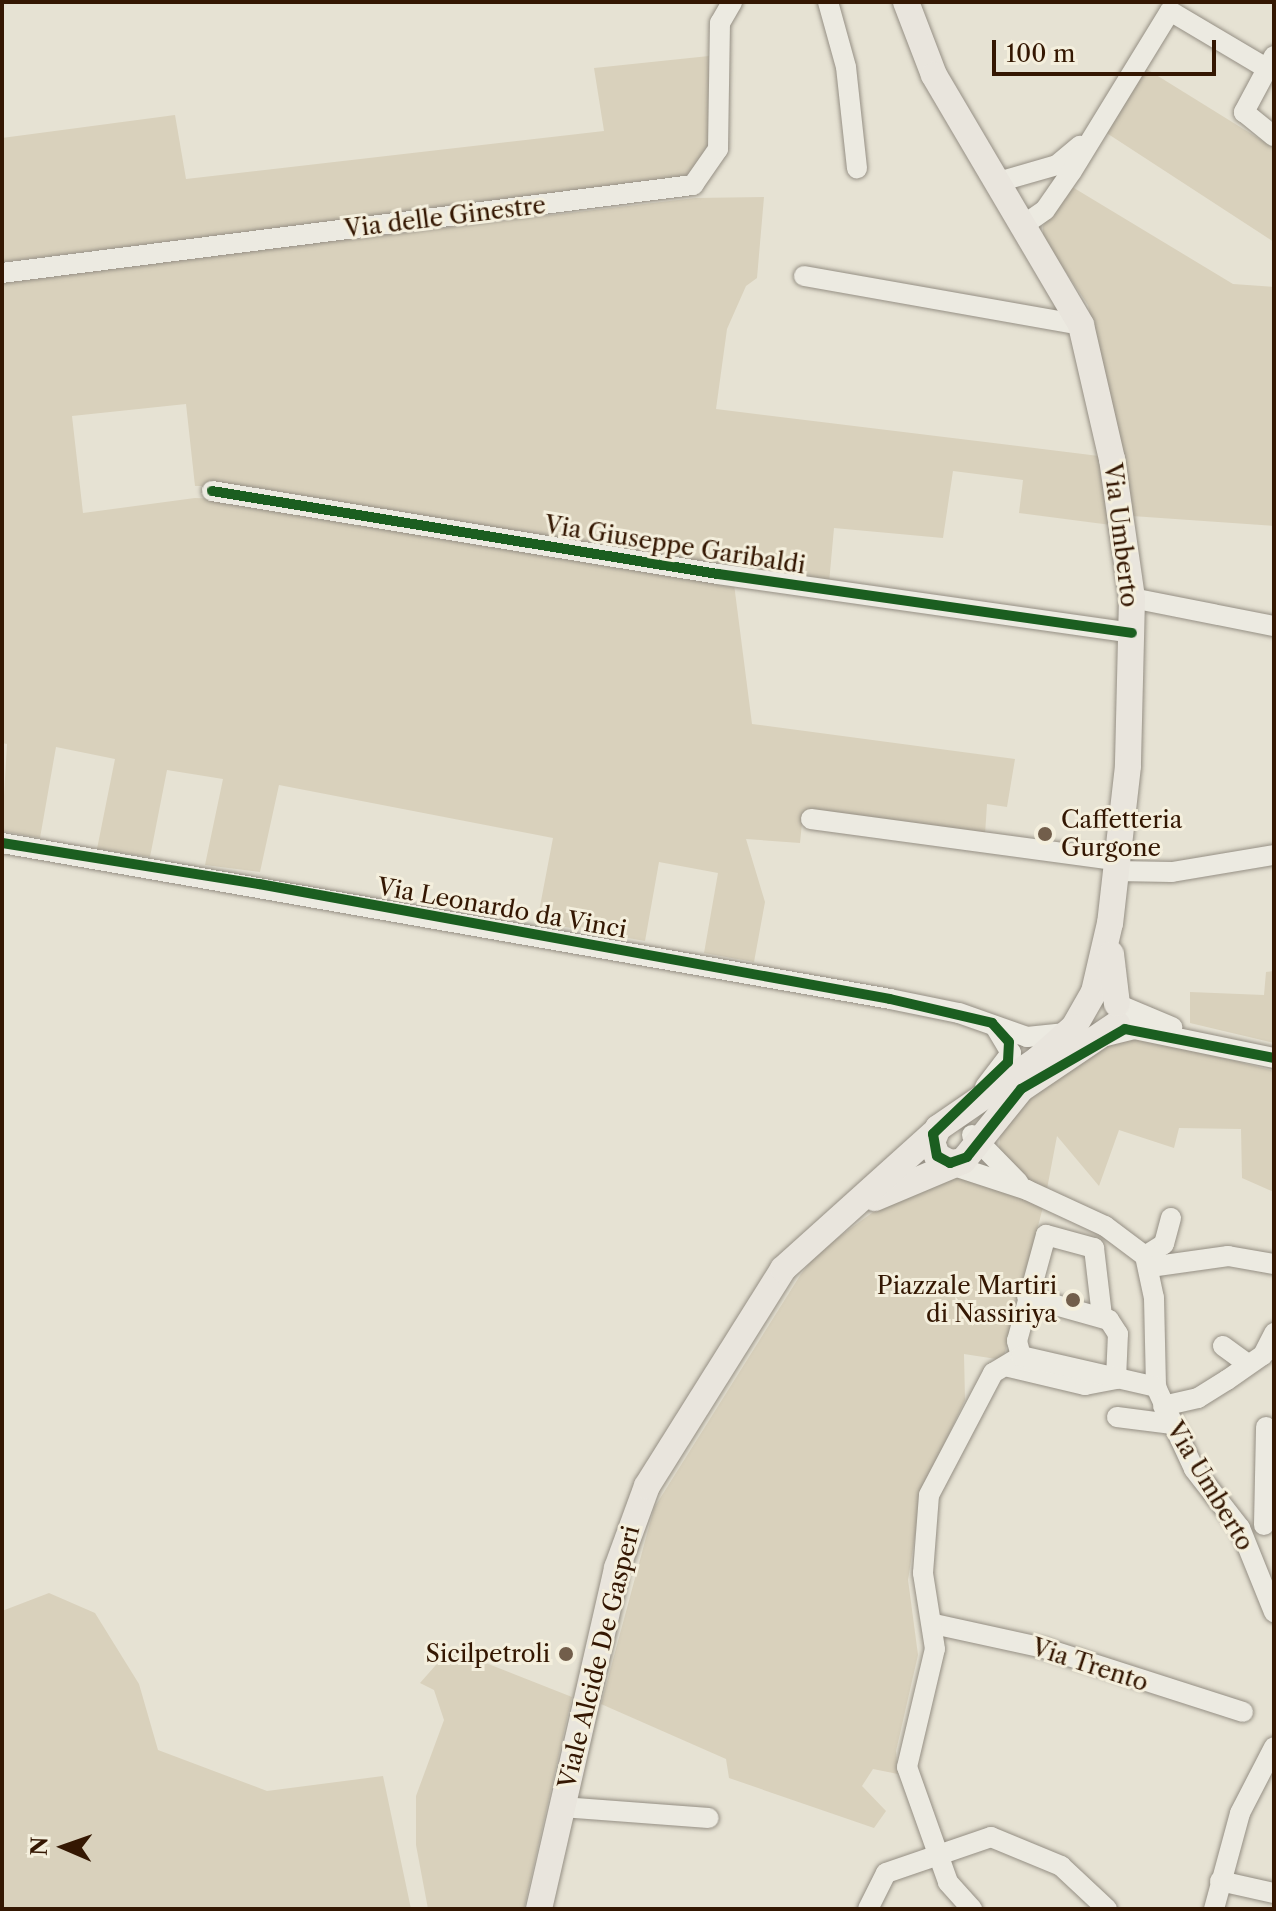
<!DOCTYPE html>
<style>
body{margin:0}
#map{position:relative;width:1276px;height:1911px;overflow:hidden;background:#e6e2d3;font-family:"Libre Caslon Text",serif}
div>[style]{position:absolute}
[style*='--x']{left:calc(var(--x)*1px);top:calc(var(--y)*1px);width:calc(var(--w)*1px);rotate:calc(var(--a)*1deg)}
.green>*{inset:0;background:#d9d1bc}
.roads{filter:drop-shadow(0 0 2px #958f84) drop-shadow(0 0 2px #958f84)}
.minor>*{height:20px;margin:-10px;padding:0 10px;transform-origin:10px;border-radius:10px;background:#eceae1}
.major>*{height:26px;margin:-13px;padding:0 13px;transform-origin:13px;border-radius:13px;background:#e9e5dd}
.cycleway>*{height:10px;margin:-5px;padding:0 5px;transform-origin:5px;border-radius:5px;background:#1b5e20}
.dots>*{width:22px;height:22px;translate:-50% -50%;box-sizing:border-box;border:4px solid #f4efdd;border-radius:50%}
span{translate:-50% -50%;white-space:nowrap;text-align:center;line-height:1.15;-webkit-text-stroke:6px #f4efdd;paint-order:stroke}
.street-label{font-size:24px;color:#341702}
.poi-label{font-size:24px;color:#341702}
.left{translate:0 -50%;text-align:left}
.right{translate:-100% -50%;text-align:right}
.frame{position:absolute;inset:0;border:4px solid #341702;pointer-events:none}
.north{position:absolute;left:24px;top:1807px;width:80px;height:80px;-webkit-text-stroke:6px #f4efdd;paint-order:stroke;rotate:272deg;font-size:22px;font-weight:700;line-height:32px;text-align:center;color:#341702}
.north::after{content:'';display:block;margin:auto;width:28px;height:36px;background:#341702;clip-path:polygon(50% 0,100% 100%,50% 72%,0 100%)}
.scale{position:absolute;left:992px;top:40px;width:224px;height:36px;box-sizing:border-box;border:4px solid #341702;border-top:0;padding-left:10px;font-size:24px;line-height:28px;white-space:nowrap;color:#341702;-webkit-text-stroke:6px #f4efdd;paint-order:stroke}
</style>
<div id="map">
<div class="green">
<i style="clip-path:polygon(709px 56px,708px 145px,693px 172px,675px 180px,2px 262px,2px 138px,175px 115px,186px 179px,604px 131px,594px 68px)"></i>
<i style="clip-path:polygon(1145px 68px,1274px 148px,1274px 242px,1102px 130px)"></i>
<i style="clip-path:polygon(1069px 185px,1233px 284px,1274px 287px,1274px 526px,1132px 516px,1088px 305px,1043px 238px,1043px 226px)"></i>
<i style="clip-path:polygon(764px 197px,757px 278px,746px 286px,727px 329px,716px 409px,1099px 456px,1111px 525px,1019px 513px,1023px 480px,953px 471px,943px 538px,834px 528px,829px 583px,735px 571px,248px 486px,195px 486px,186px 404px,72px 416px,83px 513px,195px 498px,243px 500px,734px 584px,752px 724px,1015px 759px,1007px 807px,987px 804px,985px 835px,803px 813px,800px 843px,746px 839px,765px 902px,754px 962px,704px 953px,718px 873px,659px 862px,645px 941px,537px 922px,553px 838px,279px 785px,260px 872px,205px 865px,223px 779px,167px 770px,150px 857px,97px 849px,115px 759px,56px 747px,40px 838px,2px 831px,7px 744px,2px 743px,2px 280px,695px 198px)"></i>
<i style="clip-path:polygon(1274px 971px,1274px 1043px,1190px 1023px,1190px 992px,1264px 995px,1266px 972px)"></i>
<i style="clip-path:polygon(1140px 1036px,1274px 1071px,1274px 1192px,1242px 1178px,1241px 1129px,1179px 1128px,1174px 1148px,1119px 1130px,1099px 1186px,1057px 1136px,1047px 1189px,1024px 1178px,999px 1150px,1002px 1114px,1111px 1042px)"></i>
<i style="clip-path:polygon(950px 1176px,984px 1180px,1043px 1207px,1003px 1360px,964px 1354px,965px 1400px,922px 1492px,908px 1580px,918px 1655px,896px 1751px,898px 1774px,873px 1769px,862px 1786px,886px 1811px,874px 1828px,729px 1778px,726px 1759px,601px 1704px,654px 1508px,801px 1274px,818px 1252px,876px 1210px)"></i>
<i style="clip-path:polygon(49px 1593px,95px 1613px,139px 1684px,158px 1750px,267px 1791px,383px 1776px,411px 1909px,2px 1909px,2px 1611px)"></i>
<i style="clip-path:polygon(450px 1649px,572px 1697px,524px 1909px,428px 1909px,416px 1845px,416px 1796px,444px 1720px,434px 1690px,420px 1683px)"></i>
</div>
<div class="roads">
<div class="minor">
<i style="--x:828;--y:2;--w:67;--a:74.5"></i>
<i style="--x:846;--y:67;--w:102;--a:83.8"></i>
<i style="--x:1274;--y:56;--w:64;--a:118.2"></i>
<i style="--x:1244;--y:112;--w:38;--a:39"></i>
<i style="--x:998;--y:182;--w:61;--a:-16.1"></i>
<i style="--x:1057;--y:165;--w:30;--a:-40"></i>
<i style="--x:1025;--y:224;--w:24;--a:-35"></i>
<i style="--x:1045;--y:210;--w:47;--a:-55.3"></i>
<i style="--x:1072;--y:171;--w:188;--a:-58.5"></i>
<i style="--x:1170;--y:11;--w:112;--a:30.7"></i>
<i style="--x:2;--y:273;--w:697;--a:-7.26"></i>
<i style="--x:693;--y:185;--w:44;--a:-55.2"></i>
<i style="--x:718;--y:149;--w:126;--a:-89.1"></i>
<i style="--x:720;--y:23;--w:24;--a:-60"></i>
<i style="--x:804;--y:276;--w:281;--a:10"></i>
<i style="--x:212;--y:491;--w:513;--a:9.32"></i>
<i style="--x:718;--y:574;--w:418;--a:8.1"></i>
<i style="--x:1132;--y:598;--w:145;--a:11.2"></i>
<i style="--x:811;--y:819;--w:308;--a:7.7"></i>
<i style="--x:2;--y:843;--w:902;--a:9.96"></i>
<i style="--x:890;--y:999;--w:70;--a:11.5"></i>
<i style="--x:959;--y:1013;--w:72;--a:19.4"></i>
<i style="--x:1027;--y:1037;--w:39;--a:-6"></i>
<i style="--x:1115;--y:871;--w:57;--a:1"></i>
<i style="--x:1172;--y:872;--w:103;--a:-9.5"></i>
<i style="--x:1117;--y:1004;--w:60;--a:22.7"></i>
<i style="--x:1106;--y:1036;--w:29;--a:-14"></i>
<i style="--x:1134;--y:1029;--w:143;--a:11.7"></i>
<i style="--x:985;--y:1087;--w:43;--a:-52.6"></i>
<i style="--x:1011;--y:1053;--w:31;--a:-121"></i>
<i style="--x:972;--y:1135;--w:66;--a:45.6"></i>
<i style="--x:945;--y:1163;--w:86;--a:18.2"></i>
<i style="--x:1027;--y:1190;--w:86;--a:24.8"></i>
<i style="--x:1105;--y:1226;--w:50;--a:36.9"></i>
<i style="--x:1145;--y:1256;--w:43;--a:77.9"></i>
<i style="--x:1154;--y:1298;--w:89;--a:88.7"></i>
<i style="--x:1156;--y:1387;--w:90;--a:65.1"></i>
<i style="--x:1194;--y:1469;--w:75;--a:52.1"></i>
<i style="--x:1240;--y:1528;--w:91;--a:68"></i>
<i style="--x:1145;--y:1256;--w:22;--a:-32"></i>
<i style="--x:1164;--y:1244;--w:27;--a:-75"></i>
<i style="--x:1150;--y:1267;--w:79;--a:-8"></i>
<i style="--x:1228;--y:1256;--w:47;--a:9.9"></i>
<i style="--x:1223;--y:1346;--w:31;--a:36"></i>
<i style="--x:1021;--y:1356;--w:16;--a:-105"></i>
<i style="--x:1017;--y:1341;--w:110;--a:-74.7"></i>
<i style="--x:1046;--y:1235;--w:50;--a:15.2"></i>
<i style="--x:1094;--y:1248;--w:68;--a:83.3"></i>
<i style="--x:1009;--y:1367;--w:78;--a:13.3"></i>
<i style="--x:1085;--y:1385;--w:32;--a:-11"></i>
<i style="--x:1116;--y:1379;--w:45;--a:-87.5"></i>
<i style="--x:1118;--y:1334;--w:17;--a:-123"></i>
<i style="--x:1109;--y:1320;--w:85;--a:-164.3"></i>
<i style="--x:1163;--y:1406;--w:36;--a:-13"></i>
<i style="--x:1198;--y:1398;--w:34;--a:-32"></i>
<i style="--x:1227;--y:1380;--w:44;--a:-34.8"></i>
<i style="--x:1263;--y:1355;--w:25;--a:-63"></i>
<i style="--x:1117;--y:1417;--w:54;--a:7.4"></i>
<i style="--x:1264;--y:1525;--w:98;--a:-88.8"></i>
<i style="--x:934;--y:1624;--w:113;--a:12.3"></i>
<i style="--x:1044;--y:1648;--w:209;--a:17.8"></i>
<i style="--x:562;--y:1807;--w:147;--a:4.3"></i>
<i style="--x:1220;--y:1881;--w:55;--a:12.5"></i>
<i style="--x:868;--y:1909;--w:40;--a:-63.4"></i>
<i style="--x:886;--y:1873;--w:111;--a:-18.9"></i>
<i style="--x:991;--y:1837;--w:76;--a:22.5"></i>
<i style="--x:1061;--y:1866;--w:63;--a:43.1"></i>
<i style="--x:972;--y:1909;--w:36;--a:-132"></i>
<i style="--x:948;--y:1882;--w:122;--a:-109.6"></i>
<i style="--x:907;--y:1767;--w:121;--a:-76.7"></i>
<i style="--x:935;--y:1649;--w:77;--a:-99"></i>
<i style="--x:923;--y:1573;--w:78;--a:-85.6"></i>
<i style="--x:929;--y:1495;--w:138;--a:-62.3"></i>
<i style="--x:993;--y:1373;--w:33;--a:-31"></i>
<i style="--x:1021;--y:1356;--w:139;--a:12.9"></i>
<i style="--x:1214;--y:1909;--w:99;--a:-74.8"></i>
<i style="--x:1240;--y:1813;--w:74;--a:-62.7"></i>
</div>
<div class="major">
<i style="--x:906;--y:2;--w:78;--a:69"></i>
<i style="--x:934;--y:75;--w:290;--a:59.5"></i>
<i style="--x:1081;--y:325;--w:138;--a:77"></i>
<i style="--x:1112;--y:459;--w:140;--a:81.8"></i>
<i style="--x:1132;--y:598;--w:168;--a:91.4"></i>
<i style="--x:1128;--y:766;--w:158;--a:96.5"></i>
<i style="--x:1110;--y:923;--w:71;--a:103.1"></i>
<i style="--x:1094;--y:992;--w:40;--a:119.7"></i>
<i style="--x:1074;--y:1027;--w:50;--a:138.3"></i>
<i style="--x:1037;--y:1060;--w:120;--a:145.5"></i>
<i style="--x:938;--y:1128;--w:15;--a:113"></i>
<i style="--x:932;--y:1142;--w:15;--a:70"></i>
<i style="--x:937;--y:1156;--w:15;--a:28"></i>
<i style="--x:950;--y:1163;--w:13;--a:-9"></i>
<i style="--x:963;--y:1161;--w:92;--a:-51.1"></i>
<i style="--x:1021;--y:1089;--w:116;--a:-34.1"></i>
<i style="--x:1111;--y:954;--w:50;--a:83.2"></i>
<i style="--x:875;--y:1198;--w:90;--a:-22.9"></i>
<i style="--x:539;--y:1909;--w:350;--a:-77.1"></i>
<i style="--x:617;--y:1568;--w:87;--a:-69.9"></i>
<i style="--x:647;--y:1486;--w:256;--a:-57.9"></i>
<i style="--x:783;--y:1269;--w:202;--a:-42"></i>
</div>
</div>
<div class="cycleway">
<i style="--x:212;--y:491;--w:513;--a:9.32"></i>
<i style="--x:718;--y:574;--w:418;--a:8.1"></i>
<i style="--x:2;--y:843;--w:260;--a:9.1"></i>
<i style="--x:259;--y:884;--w:641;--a:10.33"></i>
<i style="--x:890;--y:999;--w:105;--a:13.2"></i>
<i style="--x:992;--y:1023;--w:25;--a:48"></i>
<i style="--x:1009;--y:1042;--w:20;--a:93"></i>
<i style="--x:1008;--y:1062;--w:104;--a:136.2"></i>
<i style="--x:933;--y:1134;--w:22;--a:80"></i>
<i style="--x:937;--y:1156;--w:15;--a:28"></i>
<i style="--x:950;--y:1163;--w:18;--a:-19"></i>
<i style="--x:967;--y:1157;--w:87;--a:-51.5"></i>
<i style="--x:1021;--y:1089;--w:120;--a:-30"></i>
<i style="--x:1125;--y:1029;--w:152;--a:11"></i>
</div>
<div class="dots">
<i style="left:1045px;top:834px;background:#725e4b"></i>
<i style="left:1073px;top:1300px;background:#725e4b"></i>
<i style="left:566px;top:1654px;background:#725e4b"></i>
</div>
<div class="street-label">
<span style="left:445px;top:217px;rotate:-7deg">Via delle Ginestre</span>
<span style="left:1121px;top:535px;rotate:83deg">Via Umberto</span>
<span style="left:675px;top:545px;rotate:9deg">Via Giuseppe Garibaldi</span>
<span style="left:502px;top:908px;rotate:10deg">Via Leonardo da Vinci</span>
<span style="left:1210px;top:1486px;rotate:59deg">Via Umberto</span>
<span style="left:599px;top:1657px;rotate:-76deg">Viale Alcide De Gasperi</span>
<span style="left:1090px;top:1665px;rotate:18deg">Via Trento</span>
</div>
<div class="poi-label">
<span class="left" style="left:1061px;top:834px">Caffetteria<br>Gurgone</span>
<span class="right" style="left:1057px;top:1300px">Piazzale Martiri<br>di Nassiriya</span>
<span class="right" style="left:550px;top:1654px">Sicilpetroli</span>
</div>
<div class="frame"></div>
<div class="north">N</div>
<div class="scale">100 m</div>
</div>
